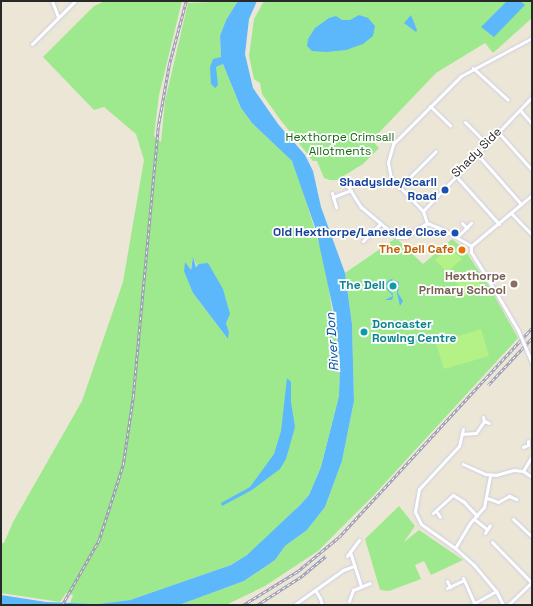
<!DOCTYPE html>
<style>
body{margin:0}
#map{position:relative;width:533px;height:606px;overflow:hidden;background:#ece6d7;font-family:"Space Grotesk",sans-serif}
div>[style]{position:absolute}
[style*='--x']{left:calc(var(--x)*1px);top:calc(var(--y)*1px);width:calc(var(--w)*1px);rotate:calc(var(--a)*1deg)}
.green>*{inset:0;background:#9ee98d}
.pitch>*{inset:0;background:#b4f287}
.water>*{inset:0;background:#5db8fb}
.roads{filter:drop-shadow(0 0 1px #cccde3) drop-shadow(0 0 1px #cccde3)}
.minor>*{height:3px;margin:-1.5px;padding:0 1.5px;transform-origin:1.5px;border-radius:1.5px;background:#fff}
.rail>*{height:2.5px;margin-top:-1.25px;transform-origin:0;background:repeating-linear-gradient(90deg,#fff 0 3px,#9a9ab4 0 6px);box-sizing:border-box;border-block:1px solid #9a9ab4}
.bridges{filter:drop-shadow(0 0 1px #cccde3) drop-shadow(0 0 1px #cccde3)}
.minor-bridge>*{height:3px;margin:-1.5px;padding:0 1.5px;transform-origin:1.5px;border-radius:1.5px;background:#fff}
.dots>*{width:11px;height:11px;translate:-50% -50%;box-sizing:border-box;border:2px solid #fff;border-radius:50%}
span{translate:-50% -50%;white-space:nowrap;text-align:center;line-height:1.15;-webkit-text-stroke:3.5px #fff;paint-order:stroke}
.park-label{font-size:12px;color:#166a12}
.street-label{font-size:12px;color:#282828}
.transit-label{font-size:12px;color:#164399;font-weight:700}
.right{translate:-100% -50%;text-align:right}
.food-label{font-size:12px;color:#c56008;font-weight:700}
.education-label{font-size:12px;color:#785e54;font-weight:700}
.culture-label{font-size:12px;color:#0d838f;font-weight:700}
.left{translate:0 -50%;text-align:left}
.water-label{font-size:13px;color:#0051a3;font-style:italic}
.frame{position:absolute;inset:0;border:2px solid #282828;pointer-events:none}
</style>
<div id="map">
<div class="green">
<i style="clip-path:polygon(evenodd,105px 1px,182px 1px,159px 95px,154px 136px,161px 142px,165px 101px,188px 3px,238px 1px,226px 20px,220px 36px,221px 57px,216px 67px,223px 64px,241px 108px,252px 123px,292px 161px,298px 174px,325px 264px,340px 363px,339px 396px,321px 467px,309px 495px,273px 533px,247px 555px,231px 565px,130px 600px,98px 604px,70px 603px,73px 595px,66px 593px,60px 602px,1px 593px,1px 543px,4px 543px,13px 522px,82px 401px,123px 282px,144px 160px,136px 134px,104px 107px,94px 110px,43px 57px,94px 6px,105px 1px,193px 258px,226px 323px,229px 332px,228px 339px,193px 293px,185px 263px,190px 271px,193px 258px)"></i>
<i style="clip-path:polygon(264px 1px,532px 1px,532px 18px,493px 53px,485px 43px,436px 73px,372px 140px,379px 148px,363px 164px,337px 180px,330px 180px,324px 178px,317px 161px,313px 161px,279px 118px,262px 94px,260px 83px,254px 79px,249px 56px,254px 19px)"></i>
<i style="clip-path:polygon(396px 238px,423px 264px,452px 239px,464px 249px,489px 286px,518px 338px,373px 496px,318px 551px,265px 586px,226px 605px,179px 605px,244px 581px,275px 560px,285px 546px,307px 530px,325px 507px,342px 461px,354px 401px,352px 324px,345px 273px)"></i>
<i style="clip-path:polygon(399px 506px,415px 526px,404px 542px,419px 530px,463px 560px,431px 575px,424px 561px,415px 565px,421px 579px,389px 591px,380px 590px,365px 539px)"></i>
</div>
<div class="pitch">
<i style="clip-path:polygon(449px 247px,462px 259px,447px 272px,435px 260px)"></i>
<i style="clip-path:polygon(471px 269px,481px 286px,464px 296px,454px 278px)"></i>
<i style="clip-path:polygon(481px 329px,489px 356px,444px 369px,436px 343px)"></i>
</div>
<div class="water">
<i style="clip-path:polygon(238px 1px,257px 1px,249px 19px,245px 54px,253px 88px,278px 124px,305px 155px,313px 171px,321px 207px,345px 273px,352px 324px,354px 401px,342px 461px,325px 507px,307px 530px,285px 546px,275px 560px,244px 581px,179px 605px,1px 605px,1px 595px,46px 602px,98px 604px,130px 600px,231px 565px,247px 555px,299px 506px,309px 495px,321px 467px,339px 396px,340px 363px,335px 318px,316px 230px,292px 161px,252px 123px,241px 108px,223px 64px,216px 67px,218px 85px,215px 88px,211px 84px,210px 67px,213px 59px,221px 57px,220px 36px,226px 20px)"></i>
<i style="clip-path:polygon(507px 1px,520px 1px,525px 5px,494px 37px,481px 27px)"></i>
<i style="clip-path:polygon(359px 15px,368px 18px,375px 26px,373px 36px,363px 44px,346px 50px,326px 52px,312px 51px,307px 46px,308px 39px,315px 28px,329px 18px,336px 16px,342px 20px,350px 20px)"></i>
<i style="clip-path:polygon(411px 15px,417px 30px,416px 32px,404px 23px)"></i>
<i style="clip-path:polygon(193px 257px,196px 267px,199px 264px,208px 263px,223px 289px,230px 314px,226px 323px,229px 332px,228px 339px,193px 293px,184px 271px,185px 262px,191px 270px)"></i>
<i style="clip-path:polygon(391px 279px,399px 282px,398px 293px,403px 301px,400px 306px,397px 293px,398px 283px,394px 280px,388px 283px,386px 287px,393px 294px,393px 298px,391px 300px,385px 300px,393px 296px,385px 287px,387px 282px)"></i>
<i style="clip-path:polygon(287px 378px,291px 382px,291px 402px,295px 427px,286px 459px,280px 469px,252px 490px,222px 506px,221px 503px,250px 487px,274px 454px,281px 431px)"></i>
</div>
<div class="roads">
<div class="minor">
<i style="--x:52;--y:1;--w:17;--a:69"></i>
<i style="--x:32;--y:44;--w:61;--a:-45"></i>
<i style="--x:473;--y:68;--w:47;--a:42.4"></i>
<i style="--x:430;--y:106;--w:28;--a:44"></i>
<i style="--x:520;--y:110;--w:18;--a:49"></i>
<i style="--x:465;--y:122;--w:30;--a:45"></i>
<i style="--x:498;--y:132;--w:51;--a:48.2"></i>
<i style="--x:477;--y:154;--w:67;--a:48.7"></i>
<i style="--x:455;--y:175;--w:66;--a:48.1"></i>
<i style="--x:341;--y:181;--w:7;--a:34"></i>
<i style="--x:347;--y:185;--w:26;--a:58"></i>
<i style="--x:361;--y:207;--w:47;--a:39.8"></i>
<i style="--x:397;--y:237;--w:9;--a:0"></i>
<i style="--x:406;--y:237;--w:25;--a:-34"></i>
<i style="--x:399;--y:188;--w:52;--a:-45"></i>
<i style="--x:332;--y:193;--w:15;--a:74"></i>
<i style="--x:333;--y:197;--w:19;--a:-21"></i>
<i style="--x:423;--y:211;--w:46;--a:-134.1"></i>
<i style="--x:391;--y:178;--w:16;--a:-101"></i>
<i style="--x:388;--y:162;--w:19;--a:-74"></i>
<i style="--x:393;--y:144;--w:96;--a:-45"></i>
<i style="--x:461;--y:76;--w:81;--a:-28.2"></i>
<i style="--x:423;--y:211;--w:158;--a:-46.3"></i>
<i style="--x:423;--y:211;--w:13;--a:72"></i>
<i style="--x:427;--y:223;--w:16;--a:22"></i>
<i style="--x:442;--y:229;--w:34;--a:30"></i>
<i style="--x:511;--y:213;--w:30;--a:46"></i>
<i style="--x:462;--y:223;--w:7;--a:45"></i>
<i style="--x:457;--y:237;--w:20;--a:-45"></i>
<i style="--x:363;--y:241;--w:24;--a:-45"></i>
<i style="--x:471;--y:246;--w:80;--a:-39.9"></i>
<i style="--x:471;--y:246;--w:6;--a:90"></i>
<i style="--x:471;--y:252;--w:44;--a:58.1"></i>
<i style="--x:483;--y:417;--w:4;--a:76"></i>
<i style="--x:484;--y:421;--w:5;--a:22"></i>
<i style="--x:463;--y:429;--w:17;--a:103"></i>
<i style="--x:459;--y:446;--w:59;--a:132.9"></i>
<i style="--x:419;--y:489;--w:23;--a:100"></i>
<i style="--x:415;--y:512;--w:13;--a:63"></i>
<i style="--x:421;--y:524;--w:42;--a:35.2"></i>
<i style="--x:455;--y:548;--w:25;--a:42"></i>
<i style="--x:474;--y:565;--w:34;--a:50"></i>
<i style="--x:496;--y:591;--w:16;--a:63"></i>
<i style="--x:462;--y:434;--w:14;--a:-4"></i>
<i style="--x:476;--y:433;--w:14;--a:-56"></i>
<i style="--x:523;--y:447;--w:5;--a:-22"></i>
<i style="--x:528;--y:445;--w:4;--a:-90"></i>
<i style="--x:463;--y:464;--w:24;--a:24"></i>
<i style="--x:485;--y:474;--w:11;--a:5"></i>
<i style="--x:496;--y:475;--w:19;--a:-16"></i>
<i style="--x:514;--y:470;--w:9;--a:6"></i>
<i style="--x:523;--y:471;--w:11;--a:34"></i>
<i style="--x:523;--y:471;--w:17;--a:-59"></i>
<i style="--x:487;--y:498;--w:12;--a:20"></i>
<i style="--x:498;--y:502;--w:13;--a:-29"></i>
<i style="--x:509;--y:496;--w:8;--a:23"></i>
<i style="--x:436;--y:511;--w:7;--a:56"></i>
<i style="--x:433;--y:513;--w:27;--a:-42"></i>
<i style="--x:453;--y:495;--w:13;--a:32"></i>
<i style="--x:464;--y:502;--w:19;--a:47"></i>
<i style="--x:474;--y:519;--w:16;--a:38"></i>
<i style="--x:513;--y:519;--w:26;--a:43"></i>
<i style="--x:485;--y:533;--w:9;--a:-58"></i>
<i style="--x:492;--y:542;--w:56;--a:45.7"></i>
<i style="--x:455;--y:548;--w:29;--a:-59"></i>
<i style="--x:470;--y:523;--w:21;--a:-49"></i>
<i style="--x:484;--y:507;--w:33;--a:-79"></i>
<i style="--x:350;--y:552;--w:36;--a:72"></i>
<i style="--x:347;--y:556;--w:20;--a:-53"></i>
<i style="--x:463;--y:578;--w:27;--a:66"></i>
<i style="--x:447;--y:581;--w:7;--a:63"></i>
<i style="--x:447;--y:588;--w:19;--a:-25"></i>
<i style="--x:315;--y:590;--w:9;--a:58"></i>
<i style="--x:320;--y:598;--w:7;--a:74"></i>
<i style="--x:349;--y:601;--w:12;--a:-70"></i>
<i style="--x:353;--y:590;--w:18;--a:-22"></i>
<i style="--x:294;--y:605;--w:60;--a:-35.5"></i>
<i style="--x:343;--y:570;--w:12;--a:-20"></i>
<i style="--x:471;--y:605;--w:29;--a:-29"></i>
<i style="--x:508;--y:605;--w:33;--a:-44"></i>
</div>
</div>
<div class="rail">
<i style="--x:488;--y:385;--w:64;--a:-46.9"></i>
<i style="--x:62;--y:605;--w:75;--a:-60.4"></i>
<i style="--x:99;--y:540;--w:79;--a:-72.3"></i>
<i style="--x:123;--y:465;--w:69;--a:-81.6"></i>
<i style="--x:133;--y:397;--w:271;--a:-84.7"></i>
<i style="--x:158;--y:127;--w:63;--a:-79.9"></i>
<i style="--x:169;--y:65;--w:66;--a:-75.1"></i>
<i style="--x:243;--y:605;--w:65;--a:-31.7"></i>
<i style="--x:298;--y:571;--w:53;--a:-39.7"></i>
<i style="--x:339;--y:537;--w:284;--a:-47.3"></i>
<i style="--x:257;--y:605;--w:54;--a:-32.8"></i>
<i style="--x:302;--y:576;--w:31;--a:-40"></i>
</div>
<div class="bridges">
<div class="minor-bridge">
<i style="--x:494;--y:289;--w:48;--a:59.7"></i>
<i style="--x:518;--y:330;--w:36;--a:67"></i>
</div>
</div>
<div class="dots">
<i style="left:445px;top:190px;background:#1a4fb4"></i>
<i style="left:455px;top:233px;background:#1a4fb4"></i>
<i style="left:462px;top:250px;background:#e8710a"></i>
<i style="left:514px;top:284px;background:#8d6e63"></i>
<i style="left:393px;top:286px;background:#0f9aa8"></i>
<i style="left:364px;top:332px;background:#0f9aa8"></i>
</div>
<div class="park-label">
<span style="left:340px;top:145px">Hexthorpe Crimsall<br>Allotments</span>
</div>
<div class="street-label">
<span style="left:477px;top:153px;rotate:-45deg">Shady Side</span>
</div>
<div class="transit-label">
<span class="right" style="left:437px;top:190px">Shadyside/Scarll<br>Road</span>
<span class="right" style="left:447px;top:233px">Old Hexthorpe/Laneside Close</span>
</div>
<div class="food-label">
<span class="right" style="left:454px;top:250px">The Dell Cafe</span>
</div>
<div class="education-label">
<span class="right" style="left:506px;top:284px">Hexthorpe<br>Primary School</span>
</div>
<div class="culture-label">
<span class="right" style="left:385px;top:286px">The Dell</span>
<span class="left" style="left:372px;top:332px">Doncaster<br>Rowing Centre</span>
</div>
<div class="water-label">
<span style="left:333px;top:342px;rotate:-94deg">River Don</span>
</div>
<div class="frame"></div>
</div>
